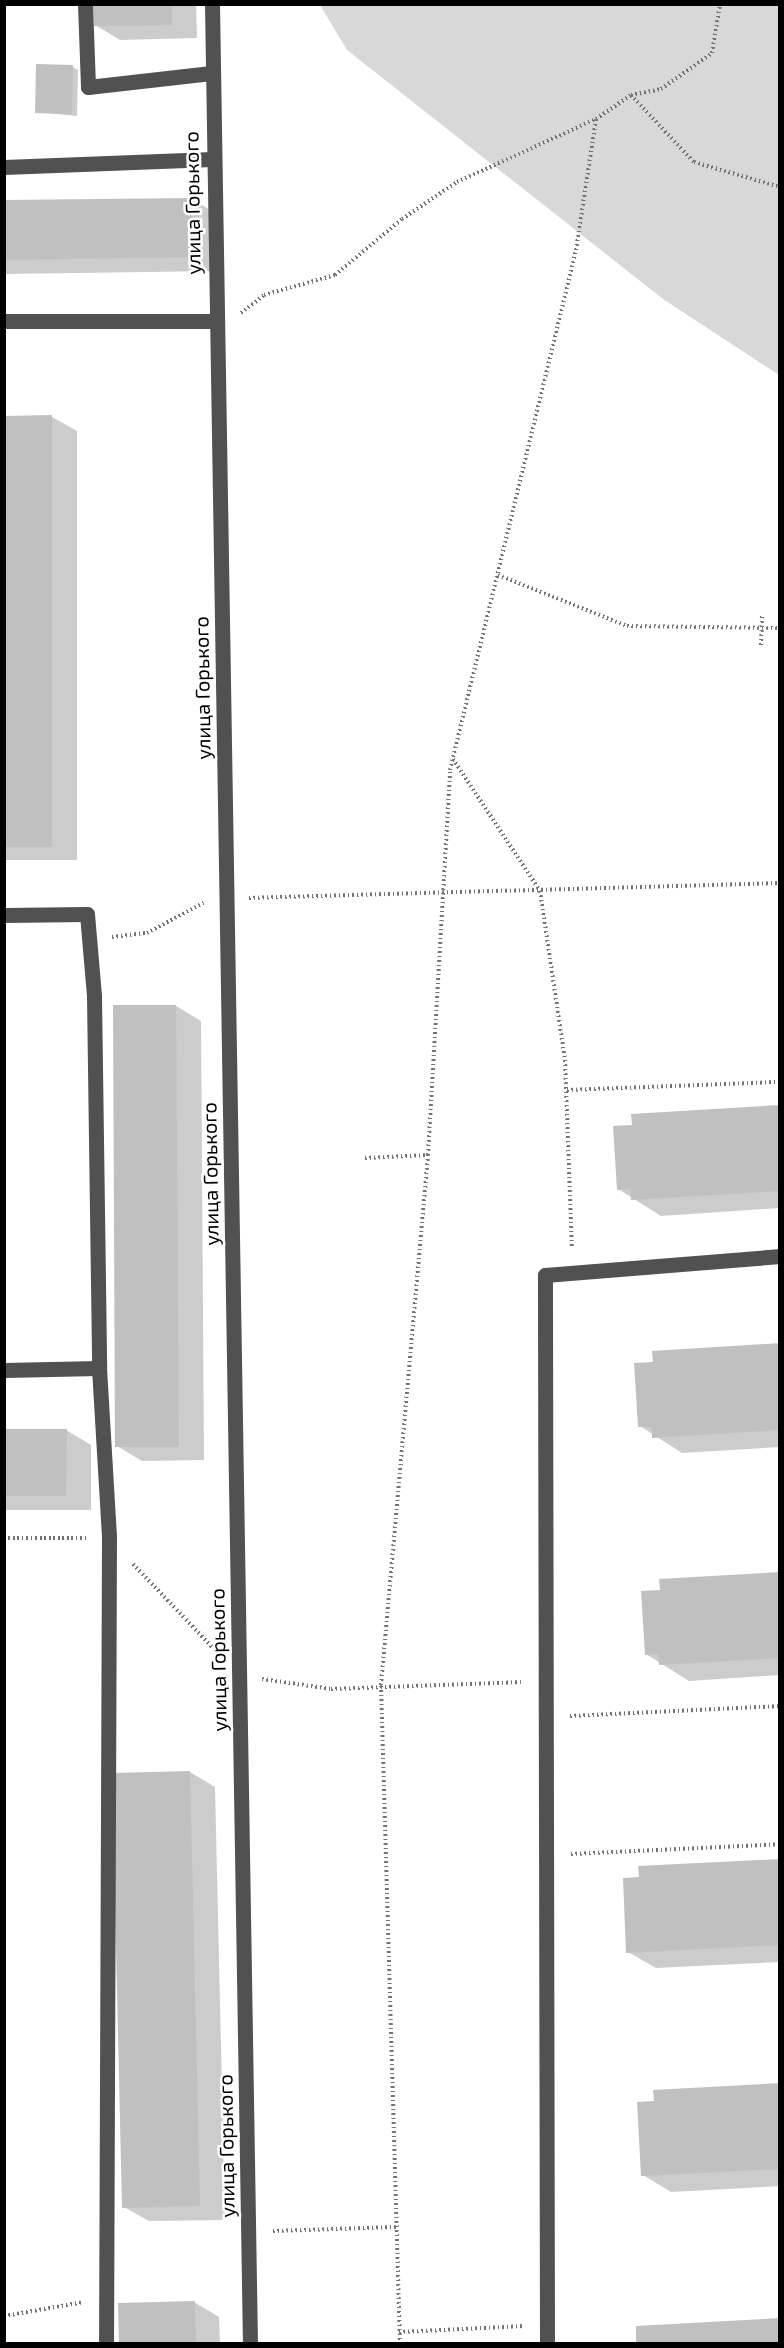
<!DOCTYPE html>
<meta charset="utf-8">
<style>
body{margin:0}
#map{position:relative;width:784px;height:2348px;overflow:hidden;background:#fff;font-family:"Exo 2",sans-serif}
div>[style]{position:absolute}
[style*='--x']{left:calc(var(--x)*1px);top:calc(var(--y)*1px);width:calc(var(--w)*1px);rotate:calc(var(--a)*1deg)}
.green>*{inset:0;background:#d8d8d8}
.shadow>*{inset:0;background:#0003}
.building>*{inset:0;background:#c0c0c0}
.path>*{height:4px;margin-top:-2px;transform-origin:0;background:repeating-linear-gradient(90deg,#737373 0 1.5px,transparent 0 4.5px)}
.minor>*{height:15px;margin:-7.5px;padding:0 7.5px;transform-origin:7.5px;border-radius:7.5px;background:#515151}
span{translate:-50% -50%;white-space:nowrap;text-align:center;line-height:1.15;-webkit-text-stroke:5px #fff;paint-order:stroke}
.street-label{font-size:20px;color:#000}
.frame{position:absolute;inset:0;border:6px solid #000;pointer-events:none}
</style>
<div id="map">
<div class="green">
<i style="clip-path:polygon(320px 5px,779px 5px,779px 375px,663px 299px,347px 50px)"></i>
</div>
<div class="shadow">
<i style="clip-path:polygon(95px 4px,196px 4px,197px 38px,120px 40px,95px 25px)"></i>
<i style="clip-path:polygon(73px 67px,78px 70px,77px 116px,36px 112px)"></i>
<i style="clip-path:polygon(192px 199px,217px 214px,218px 271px,4px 274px,4px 202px)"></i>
<i style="clip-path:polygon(4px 417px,52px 417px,77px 431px,77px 860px,4px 860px)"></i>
<i style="clip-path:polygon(176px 1006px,201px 1021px,204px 1460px,142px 1461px,117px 1446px)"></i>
<i style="clip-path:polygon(779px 1106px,780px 1208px,661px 1216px,618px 1189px)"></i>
<i style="clip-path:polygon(780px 1345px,780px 1447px,682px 1453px,640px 1426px)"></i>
<i style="clip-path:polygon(4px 1430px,66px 1430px,91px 1445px,91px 1510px,4px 1510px)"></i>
<i style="clip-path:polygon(780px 1573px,780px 1675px,689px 1681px,646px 1654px,661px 1591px)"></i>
<i style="clip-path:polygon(190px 1772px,215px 1787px,225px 2220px,149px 2221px,124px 2207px)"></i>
<i style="clip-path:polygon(780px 1860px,780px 1962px,656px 1968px,628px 1952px)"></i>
<i style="clip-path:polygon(780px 2085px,780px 2186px,671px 2192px,643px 2175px)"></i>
<i style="clip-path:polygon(194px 2302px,219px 2317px,220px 2344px,121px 2344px)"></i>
</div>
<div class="building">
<i style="clip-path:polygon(93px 4px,172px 4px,172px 25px,94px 26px)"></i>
<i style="clip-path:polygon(36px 64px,73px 65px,72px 114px,35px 113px)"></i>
<i style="clip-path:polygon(192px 198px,193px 257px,4px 260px,4px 200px)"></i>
<i style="clip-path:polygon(52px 415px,52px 847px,4px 847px,4px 416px)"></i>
<i style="clip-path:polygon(113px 1005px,176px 1005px,179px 1447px,115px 1447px)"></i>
<i style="clip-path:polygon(780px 1105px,780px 1191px,631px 1200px,630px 1189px,617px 1190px,613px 1126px,632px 1125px,631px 1114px)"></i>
<i style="clip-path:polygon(780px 1343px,780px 1430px,652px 1438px,652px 1427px,638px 1427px,634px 1363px,653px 1362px,652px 1351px)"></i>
<i style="clip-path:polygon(4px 1429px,67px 1429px,66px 1496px,4px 1496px)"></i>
<i style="clip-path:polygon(780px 1572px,780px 1658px,659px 1665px,658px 1654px,645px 1655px,641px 1591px,660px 1590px,659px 1579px)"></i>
<i style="clip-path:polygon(190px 1771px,200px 2206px,122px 2208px,112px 1773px)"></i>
<i style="clip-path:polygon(780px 1859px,780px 1945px,626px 1953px,623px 1878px,639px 1877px,638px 1866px)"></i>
<i style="clip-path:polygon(780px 2083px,780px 2169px,641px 2176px,637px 2102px,654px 2101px,653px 2090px)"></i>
<i style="clip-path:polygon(195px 2301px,196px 2344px,119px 2344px,118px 2303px)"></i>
<i style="clip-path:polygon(780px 2318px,780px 2344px,636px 2344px,636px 2326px)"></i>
</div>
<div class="path">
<i style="--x:631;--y:95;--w:92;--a:46.8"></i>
<i style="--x:694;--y:162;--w:90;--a:16.2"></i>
<i style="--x:241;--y:313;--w:29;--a:-38"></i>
<i style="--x:264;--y:295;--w:74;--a:-15.7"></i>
<i style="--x:335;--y:275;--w:87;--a:-39.9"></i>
<i style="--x:402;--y:219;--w:66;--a:-33.9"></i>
<i style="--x:457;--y:182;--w:153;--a:-24.4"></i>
<i style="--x:596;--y:119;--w:42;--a:-34.4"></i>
<i style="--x:631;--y:95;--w:31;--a:-11"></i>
<i style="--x:661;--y:89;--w:62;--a:-35.2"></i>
<i style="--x:712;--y:53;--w:50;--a:-80.7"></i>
<i style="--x:498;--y:575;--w:139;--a:21.6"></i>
<i style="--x:627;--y:626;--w:153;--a:0.7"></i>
<i style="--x:761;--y:645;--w:31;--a:-88"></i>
<i style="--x:453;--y:759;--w:158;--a:56.6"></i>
<i style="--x:540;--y:891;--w:171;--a:81.6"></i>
<i style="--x:565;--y:1060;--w:189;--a:87.9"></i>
<i style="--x:249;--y:898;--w:531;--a:-1.62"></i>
<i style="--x:112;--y:937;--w:35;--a:-7"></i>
<i style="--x:147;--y:933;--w:64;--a:-28.2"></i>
<i style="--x:567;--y:1090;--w:213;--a:-2.2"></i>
<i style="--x:365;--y:1158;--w:63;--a:-2.7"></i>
<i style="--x:4;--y:1538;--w:82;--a:0"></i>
<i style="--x:133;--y:1564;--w:116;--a:46.4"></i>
<i style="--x:262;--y:1679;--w:70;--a:8.2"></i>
<i style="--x:331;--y:1689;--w:190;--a:-2.1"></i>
<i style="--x:570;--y:1716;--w:210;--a:-2.7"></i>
<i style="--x:571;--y:1854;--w:209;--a:-2.7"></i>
<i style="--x:273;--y:2231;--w:123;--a:-1.9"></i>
<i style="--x:4;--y:2316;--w:81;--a:-9.9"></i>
<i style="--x:399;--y:2332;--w:125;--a:-2.7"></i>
<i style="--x:400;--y:2344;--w:659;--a:-91.65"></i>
<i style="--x:381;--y:1685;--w:532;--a:-84.93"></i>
<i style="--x:428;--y:1155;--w:386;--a:-86.7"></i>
<i style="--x:450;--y:770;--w:535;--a:-76.38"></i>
<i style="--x:576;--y:250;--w:133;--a:-81.3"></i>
</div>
<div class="minor">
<i style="--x:85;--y:4;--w:83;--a:87.9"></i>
<i style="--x:88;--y:87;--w:124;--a:-6.5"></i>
<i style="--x:212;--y:4;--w:2340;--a:89.07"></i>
<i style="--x:4;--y:167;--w:208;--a:-2.2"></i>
<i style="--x:4;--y:321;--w:211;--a:0"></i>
<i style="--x:4;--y:915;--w:83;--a:-0.7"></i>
<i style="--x:87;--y:914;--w:82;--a:85.1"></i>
<i style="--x:94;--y:996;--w:372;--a:89.2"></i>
<i style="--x:99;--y:1368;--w:170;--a:86.6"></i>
<i style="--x:109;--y:1538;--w:806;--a:90.21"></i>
<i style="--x:4;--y:1370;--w:95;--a:-1.2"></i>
<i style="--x:547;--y:2344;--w:1069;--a:-90.11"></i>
<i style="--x:545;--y:1275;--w:236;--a:-4.6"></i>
</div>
<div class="street-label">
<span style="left:192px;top:203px;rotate:-91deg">улица Горького</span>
<span style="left:202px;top:688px;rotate:-91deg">улица Горького</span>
<span style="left:210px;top:1174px;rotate:-91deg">улица Горького</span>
<span style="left:218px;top:1660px;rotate:-91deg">улица Горького</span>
<span style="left:226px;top:2146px;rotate:-91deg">улица Горького</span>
</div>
<div class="frame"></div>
</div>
